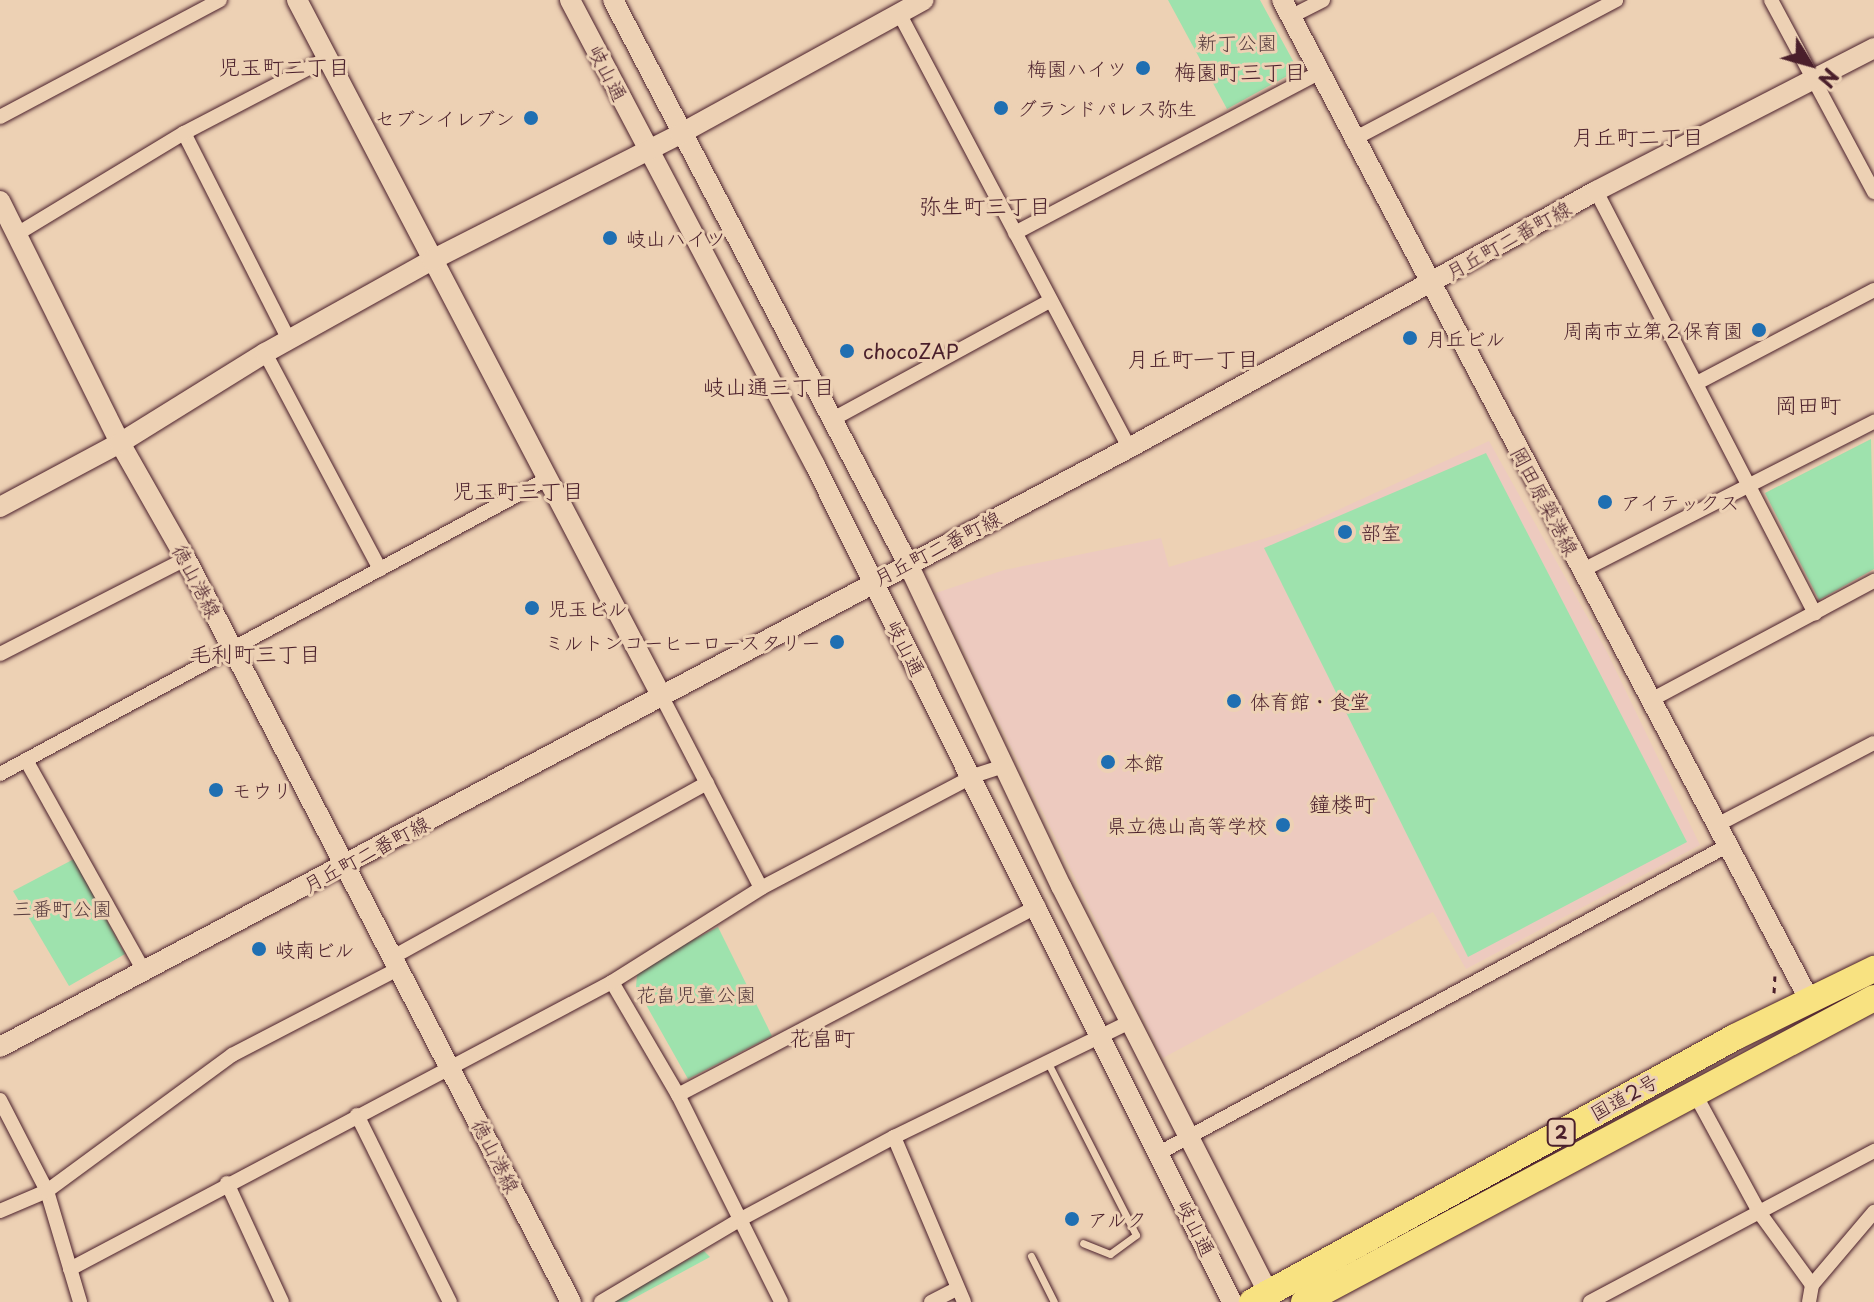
<!DOCTYPE html>
<meta charset="utf-8">
<style>
body{margin:0}
#map{position:relative;width:1874px;height:1302px;overflow:hidden;background:#edd1b4;font-family:"Playpen Sans","Klee One",sans-serif}
div>[style]{position:absolute}
[style*='--x']{left:calc(var(--x)*1px);top:calc(var(--y)*1px);width:calc(var(--w)*1px);rotate:calc(var(--a)*1deg)}
.built>*{inset:0;background:#edcabf}
.green>*{inset:0;background:#9ee2ad}
.path>*{height:3px;margin-top:-1.5px;transform-origin:0;background:repeating-linear-gradient(90deg,#4a1f2b 0 6px,transparent 0 12px)}
.roads{filter:drop-shadow(0 0 2px #4a1f2b) drop-shadow(0 0 2px #4a1f2b)}
.lane>*{height:7px;margin:-3.5px;padding:0 3.5px;transform-origin:3.5px;border-radius:3.5px;background:#edd1b4}
.street>*{height:14px;margin:-7px;padding:0 7px;transform-origin:7px;border-radius:7px;background:#edd1b4}
.secondary>*{height:20px;margin:-10px;padding:0 10px;transform-origin:10px;border-radius:10px;background:#edd1b4}
.highway>*{height:26px;margin:-13px;padding:0 13px;transform-origin:13px;border-radius:13px;background:#f8e281}
.dots>*{width:22px;height:22px;translate:-50% -50%;box-sizing:border-box;border:4px solid #edd1b4;border-radius:50%}
span{translate:-50% -50%;white-space:nowrap;text-align:center;line-height:1.15;-webkit-text-stroke:6px #edd1b4;paint-order:stroke}
.shield-label span{padding:2px 6px;background:#edd1b4;border:2px solid;border-radius:6px;-webkit-text-stroke-width:0}
.shield-label{font-size:18px;color:#4a1f2b;font-weight:700}
.park-label{font-size:20px;color:#573c3e}
.poi-label{font-size:20px;color:#4a1f2b}
.right{translate:-100% -50%;text-align:right}
.left{translate:0 -50%;text-align:left}
.street-label{font-size:20px;color:#4a1f2b}
.neighbourhood-label{font-size:22px;color:#4a1f2b}
.north{position:absolute;left:1770px;top:24px;width:80px;height:80px;-webkit-text-stroke:6px #edd1b4;paint-order:stroke;rotate:127deg;font-size:22px;font-weight:700;line-height:32px;text-align:center;color:#4a1f2b}
.north::after{content:'';display:block;margin:auto;width:28px;height:36px;background:#4a1f2b;clip-path:polygon(50% 0,100% 100%,50% 72%,0 100%)}
</style>
<div id="map">
<div class="built">
<i style="clip-path:polygon(1489px 441px,1607px 652px,1700px 845px,1466px 969px,1433px 912px,1163px 1058px,936px 593px,1004px 570px,1161px 538px,1169px 567px,1296px 529px)"></i>
</div>
<div class="green">
<i style="clip-path:polygon(1168px 0,1260px 0,1298px 70px,1227px 109px)"></i>
<i style="clip-path:polygon(1871px 439px,1874px 569px,1819px 600px,1765px 493px)"></i>
<i style="clip-path:polygon(1486px 453px,1687px 842px,1468px 957px,1264px 548px)"></i>
<i style="clip-path:polygon(74px 859px,125px 954px,69px 986px,13px 891px)"></i>
<i style="clip-path:polygon(718px 927px,772px 1036px,688px 1079px,636px 987px,637px 975px,644px 965px)"></i>
<i style="clip-path:polygon(704px 1251px,710px 1257px,627px 1302px,609px 1302px)"></i>
</div>
<div class="path">
<i style="--x:1774;--y:993;--w:17;--a:-87"></i>
</div>
<div class="roads">
<div class="lane">
<i style="--x:1048;--y:1063;--w:193;--a:62.9"></i>
<i style="--x:1136;--y:1235;--w:32;--a:144"></i>
<i style="--x:1110;--y:1254;--w:29;--a:-158"></i>
<i style="--x:1031;--y:1256;--w:51;--a:63.4"></i>
</div>
<div class="street">
<i style="--x:1771;--y:0;--w:218;--a:61.8"></i>
<i style="--x:899;--y:13;--w:492;--a:62.1"></i>
<i style="--x:1290;--y:17;--w:37;--a:-27"></i>
<i style="--x:0;--y:117;--w:249;--a:-28"></i>
<i style="--x:184;--y:133;--w:232;--a:63.1"></i>
<i style="--x:1352;--y:140;--w:299;--a:-27.9"></i>
<i style="--x:1596;--y:191;--w:476;--a:62.6"></i>
<i style="--x:1015;--y:233;--w:343;--a:-27.8"></i>
<i style="--x:17;--y:234;--w:195;--a:-31.2"></i>
<i style="--x:184;--y:133;--w:160;--a:-27.5"></i>
<i style="--x:265;--y:353;--w:245;--a:62"></i>
<i style="--x:1697;--y:383;--w:200;--a:-27.7"></i>
<i style="--x:833;--y:419;--w:248;--a:-28.6"></i>
<i style="--x:1581;--y:571;--w:329;--a:-27"></i>
<i style="--x:0;--y:654;--w:209;--a:-27.1"></i>
<i style="--x:662;--y:697;--w:215;--a:62.6"></i>
<i style="--x:1649;--y:701;--w:255;--a:-28.1"></i>
<i style="--x:26;--y:760;--w:240;--a:60.8"></i>
<i style="--x:0;--y:774;--w:619;--a:-28.34"></i>
<i style="--x:1715;--y:826;--w:179;--a:-27.6"></i>
<i style="--x:393;--y:957;--w:359;--a:-29"></i>
<i style="--x:612;--y:982;--w:131;--a:59.7"></i>
<i style="--x:678;--y:1095;--w:231;--a:63.5"></i>
<i style="--x:1695;--y:1094;--w:134;--a:61.5"></i>
<i style="--x:1759;--y:1212;--w:90;--a:54"></i>
<i style="--x:678;--y:1095;--w:407;--a:-27.7"></i>
<i style="--x:0;--y:1100;--w:102;--a:62.7"></i>
<i style="--x:47;--y:1191;--w:116;--a:73.4"></i>
<i style="--x:357;--y:1115;--w:209;--a:63.6"></i>
<i style="--x:894;--y:1137;--w:179;--a:67"></i>
<i style="--x:1159;--y:1153;--w:643;--a:-28.4"></i>
<i style="--x:227;--y:1183;--w:131;--a:65.2"></i>
<i style="--x:0;--y:1211;--w:51;--a:-23.1"></i>
<i style="--x:47;--y:1191;--w:230;--a:-36.3"></i>
<i style="--x:232;--y:1055;--w:189;--a:-27.4"></i>
<i style="--x:70;--y:1269;--w:613;--a:-27.9"></i>
<i style="--x:612;--y:982;--w:176;--a:-32.2"></i>
<i style="--x:761;--y:888;--w:240;--a:-27.8"></i>
<i style="--x:973;--y:776;--w:32;--a:-18"></i>
<i style="--x:601;--y:1302;--w:163;--a:-30.7"></i>
<i style="--x:741;--y:1219;--w:174;--a:-28.2"></i>
<i style="--x:894;--y:1137;--w:263;--a:-26"></i>
<i style="--x:931;--y:1302;--w:28;--a:-27"></i>
<i style="--x:1590;--y:1302;--w:322;--a:-28"></i>
<i style="--x:1809;--y:1302;--w:17;--a:-80"></i>
<i style="--x:1812;--y:1285;--w:96;--a:-49.7"></i>
</div>
<div class="secondary">
<i style="--x:297;--y:0;--w:787;--a:62.36"></i>
<i style="--x:570;--y:0;--w:526;--a:62.22"></i>
<i style="--x:815;--y:465;--w:935;--a:63.52"></i>
<i style="--x:613;--y:0;--w:636;--a:62.39"></i>
<i style="--x:908;--y:564;--w:357;--a:64.6"></i>
<i style="--x:1061;--y:886;--w:457;--a:63"></i>
<i style="--x:1268;--y:1293;--w:9;--a:103"></i>
<i style="--x:1282;--y:0;--w:1132;--a:62.19"></i>
<i style="--x:0;--y:201;--w:270;--a:63.6"></i>
<i style="--x:120;--y:443;--w:133;--a:60.4"></i>
<i style="--x:186;--y:559;--w:837;--a:62.61"></i>
<i style="--x:0;--y:507;--w:136;--a:-28.1"></i>
<i style="--x:120;--y:443;--w:171;--a:-31.8"></i>
<i style="--x:265;--y:353;--w:191;--a:-29.1"></i>
<i style="--x:432;--y:260;--w:278;--a:-26.9"></i>
<i style="--x:680;--y:134;--w:278;--a:-28.8"></i>
<i style="--x:0;--y:1047;--w:1278;--a:-27.95"></i>
<i style="--x:1129;--y:448;--w:533;--a:-28.82"></i>
<i style="--x:1596;--y:191;--w:313;--a:-27.2"></i>
</div>
<div class="highway">
<i style="--x:1252;--y:1302;--w:551;--a:-28.75"></i>
<i style="--x:1735;--y:1037;--w:155;--a:-26.1"></i>
<i style="--x:1304;--y:1302;--w:646;--a:-28.07"></i>
</div>
</div>
<div class="dots">
<i style="left:1143px;top:68px;background:#1f6fb2"></i>
<i style="left:1001px;top:108px;background:#1f6fb2"></i>
<i style="left:531px;top:118px;background:#1f6fb2"></i>
<i style="left:610px;top:238px;background:#1f6fb2"></i>
<i style="left:1759px;top:330px;background:#1f6fb2"></i>
<i style="left:1410px;top:338px;background:#1f6fb2"></i>
<i style="left:847px;top:351px;background:#1f6fb2"></i>
<i style="left:1605px;top:502px;background:#1f6fb2"></i>
<i style="left:1345px;top:532px;background:#1f6fb2"></i>
<i style="left:532px;top:608px;background:#1f6fb2"></i>
<i style="left:837px;top:642px;background:#1f6fb2"></i>
<i style="left:1234px;top:701px;background:#1f6fb2"></i>
<i style="left:1108px;top:762px;background:#1f6fb2"></i>
<i style="left:216px;top:790px;background:#1f6fb2"></i>
<i style="left:1283px;top:825px;background:#1f6fb2"></i>
<i style="left:259px;top:949px;background:#1f6fb2"></i>
<i style="left:1072px;top:1219px;background:#1f6fb2"></i>
</div>
<div class="shield-label">
<span style="left:1561px;top:1132px">2</span>
</div>
<div class="park-label">
<span style="left:1237px;top:42px">新丁公園</span>
<span style="left:62px;top:908px">三番町公園</span>
<span style="left:696px;top:994px">花畠児童公園</span>
</div>
<div class="poi-label">
<span class="right" style="left:1127px;top:68px">梅園ハイツ</span>
<span class="left" style="left:1017px;top:108px">グランドパレス弥生</span>
<span class="right" style="left:515px;top:118px">セブンイレブン</span>
<span class="left" style="left:626px;top:238px">岐山ハイツ</span>
<span class="right" style="left:1743px;top:330px">周南市立第２保育園</span>
<span class="left" style="left:1426px;top:338px">月丘ビル</span>
<span class="left" style="left:863px;top:351px">chocoZAP</span>
<span class="left" style="left:1621px;top:502px">アイテックス</span>
<span class="left" style="left:1361px;top:532px">部室</span>
<span class="left" style="left:548px;top:608px">児玉ビル</span>
<span class="right" style="left:821px;top:642px">ミルトンコーヒーロースタリー</span>
<span class="left" style="left:1250px;top:701px">体育館・食堂</span>
<span class="left" style="left:1124px;top:762px">本館</span>
<span class="left" style="left:232px;top:790px">モウリ</span>
<span class="right" style="left:1267px;top:825px">県立徳山高等学校</span>
<span class="left" style="left:275px;top:949px">岐南ビル</span>
<span class="left" style="left:1088px;top:1219px">アルク</span>
</div>
<div class="street-label">
<span style="left:608px;top:73px;rotate:63deg">岐山通</span>
<span style="left:1508px;top:240px;rotate:-29deg">月丘町二番町線</span>
<span style="left:1545px;top:501px;rotate:62deg">岡田原築港線</span>
<span style="left:937px;top:548px;rotate:-27deg">月丘町二番町線</span>
<span style="left:197px;top:581px;rotate:62deg">徳山港線</span>
<span style="left:906px;top:648px;rotate:63deg">岐山通</span>
<span style="left:366px;top:854px;rotate:-28deg">月丘町二番町線</span>
<span style="left:1624px;top:1097px;rotate:-29deg">国道2号</span>
<span style="left:496px;top:1156px;rotate:63deg">徳山港線</span>
<span style="left:1196px;top:1228px;rotate:63deg">岐山通</span>
</div>
<div class="neighbourhood-label">
<span style="left:284px;top:66px">児玉町二丁目</span>
<span style="left:1240px;top:71px">梅園町三丁目</span>
<span style="left:1638px;top:136px">月丘町二丁目</span>
<span style="left:985px;top:205px">弥生町三丁目</span>
<span style="left:1193px;top:358px">月丘町一丁目</span>
<span style="left:769px;top:386px">岐山通三丁目</span>
<span style="left:1808px;top:404px">岡田町</span>
<span style="left:518px;top:490px">児玉町三丁目</span>
<span style="left:255px;top:653px">毛利町三丁目</span>
<span style="left:1342px;top:803px">鐘楼町</span>
<span style="left:822px;top:1037px">花畠町</span>
</div>
<div class="north">N</div>
</div>
